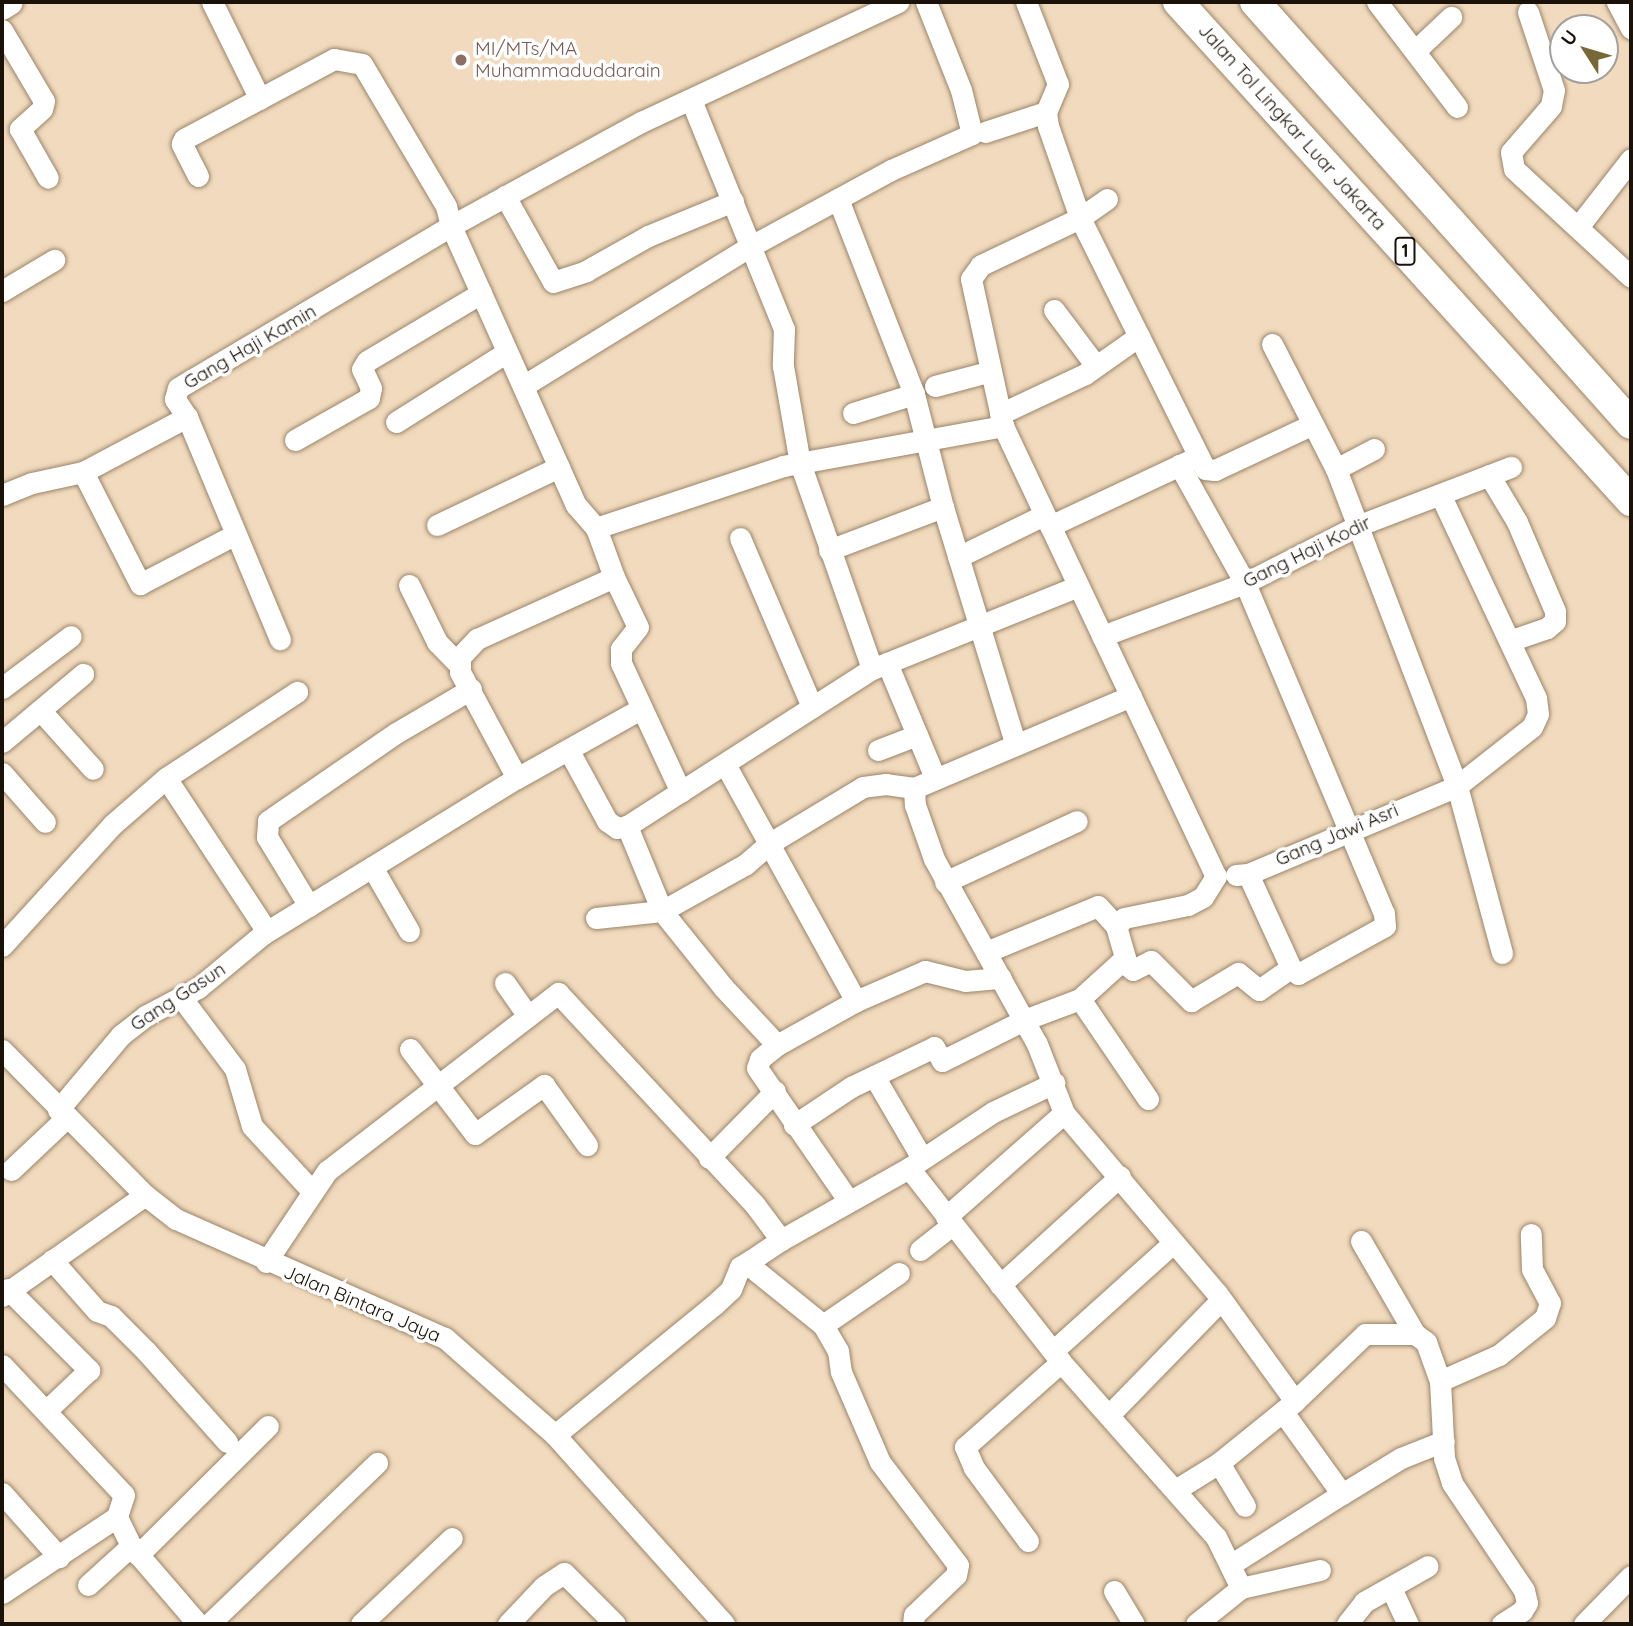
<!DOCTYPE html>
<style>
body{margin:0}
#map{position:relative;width:1633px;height:1626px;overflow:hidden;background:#f1dabd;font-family:Quicksand,sans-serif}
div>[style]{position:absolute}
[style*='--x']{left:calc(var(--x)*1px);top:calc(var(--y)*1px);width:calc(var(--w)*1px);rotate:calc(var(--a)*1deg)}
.roads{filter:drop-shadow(0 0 2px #9b856a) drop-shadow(0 0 2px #9b856a)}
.minor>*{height:21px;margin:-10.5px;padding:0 10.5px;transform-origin:10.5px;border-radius:10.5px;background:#fff}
.major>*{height:26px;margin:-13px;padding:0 13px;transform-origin:13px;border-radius:13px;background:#fff}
.highway>*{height:30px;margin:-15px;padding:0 15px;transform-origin:15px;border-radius:15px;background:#fff}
.dots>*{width:19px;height:19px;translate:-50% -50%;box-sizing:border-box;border:4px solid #fff;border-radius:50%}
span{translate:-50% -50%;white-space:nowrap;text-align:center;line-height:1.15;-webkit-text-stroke:7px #fff;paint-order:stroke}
.shield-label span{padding:2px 5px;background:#fff;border:2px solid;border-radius:5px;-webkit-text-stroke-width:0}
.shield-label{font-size:18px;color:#1a1208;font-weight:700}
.education-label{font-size:19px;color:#785e54}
.left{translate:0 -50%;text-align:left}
.street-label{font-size:19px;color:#1a1208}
.frame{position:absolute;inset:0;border:4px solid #1a1208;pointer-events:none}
.north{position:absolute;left:1549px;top:14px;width:70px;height:70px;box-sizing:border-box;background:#fff;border:2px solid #a3a09c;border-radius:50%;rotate:307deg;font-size:19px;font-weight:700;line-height:28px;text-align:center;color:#1a1208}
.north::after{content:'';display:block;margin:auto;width:24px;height:32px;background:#786835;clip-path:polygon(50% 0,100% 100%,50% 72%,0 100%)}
</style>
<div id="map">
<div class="roads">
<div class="minor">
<i style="--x:212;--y:2;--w:108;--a:63.7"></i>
<i style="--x:1026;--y:2;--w:88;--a:68.7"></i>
<i style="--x:1058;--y:84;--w:30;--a:113"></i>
<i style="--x:1046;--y:112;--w:14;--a:82"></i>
<i style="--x:1048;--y:126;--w:97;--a:70.8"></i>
<i style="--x:1080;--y:218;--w:280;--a:63.5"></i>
<i style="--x:1205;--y:469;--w:10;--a:6"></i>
<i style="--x:1215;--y:470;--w:106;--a:-25.1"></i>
<i style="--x:1377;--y:2;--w:132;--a:52.7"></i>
<i style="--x:1617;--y:2;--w:30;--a:62"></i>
<i style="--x:1528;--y:12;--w:82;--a:71.6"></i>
<i style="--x:1554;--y:90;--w:16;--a:101"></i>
<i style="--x:1551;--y:106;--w:61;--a:131"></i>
<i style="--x:1511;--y:152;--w:17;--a:80"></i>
<i style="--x:1514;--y:169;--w:159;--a:42.7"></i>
<i style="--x:2;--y:30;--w:82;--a:59.4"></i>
<i style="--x:44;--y:101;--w:8;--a:104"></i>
<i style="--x:42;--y:109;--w:30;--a:138"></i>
<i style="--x:20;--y:129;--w:56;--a:60.3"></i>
<i style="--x:1415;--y:51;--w:50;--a:-43.4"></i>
<i style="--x:691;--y:100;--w:247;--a:67.9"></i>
<i style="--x:784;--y:329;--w:37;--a:92"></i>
<i style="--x:783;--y:366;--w:98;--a:80.1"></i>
<i style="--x:800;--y:463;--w:218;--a:70.7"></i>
<i style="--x:872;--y:669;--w:222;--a:-21.9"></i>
<i style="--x:985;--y:132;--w:64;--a:-18.2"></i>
<i style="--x:198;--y:176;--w:36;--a:-117"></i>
<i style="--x:182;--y:144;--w:5;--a:-68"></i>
<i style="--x:184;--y:139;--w:170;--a:-28.1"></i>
<i style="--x:334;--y:59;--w:28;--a:10"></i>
<i style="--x:362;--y:64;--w:165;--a:59.4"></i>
<i style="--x:446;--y:206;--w:21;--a:76"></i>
<i style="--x:451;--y:226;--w:306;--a:65.9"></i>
<i style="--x:576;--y:505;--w:30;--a:49"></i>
<i style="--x:596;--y:528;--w:197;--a:-18.3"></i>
<i style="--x:783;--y:466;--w:224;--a:-10.3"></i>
<i style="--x:505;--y:196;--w:98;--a:60.8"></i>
<i style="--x:553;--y:282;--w:35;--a:-18"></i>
<i style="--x:586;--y:271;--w:71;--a:-29.4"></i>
<i style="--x:648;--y:236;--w:92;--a:-22.4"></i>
<i style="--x:838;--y:199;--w:209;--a:68.7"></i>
<i style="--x:914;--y:394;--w:117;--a:75.6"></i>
<i style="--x:943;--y:507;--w:246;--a:73"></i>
<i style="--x:1107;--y:199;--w:33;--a:145"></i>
<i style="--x:1080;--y:218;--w:110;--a:154.6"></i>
<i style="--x:981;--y:265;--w:17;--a:126"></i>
<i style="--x:971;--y:279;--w:150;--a:77.7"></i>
<i style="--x:1003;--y:426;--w:498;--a:64.7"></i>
<i style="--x:1578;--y:227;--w:86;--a:-52.1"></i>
<i style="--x:2;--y:291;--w:61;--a:-30.8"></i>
<i style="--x:1054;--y:310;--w:65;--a:53.1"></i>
<i style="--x:1093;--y:362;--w:6;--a:108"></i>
<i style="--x:1272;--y:344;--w:140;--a:62.9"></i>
<i style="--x:1336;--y:469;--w:339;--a:69.1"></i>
<i style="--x:1457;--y:786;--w:173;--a:74.9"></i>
<i style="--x:523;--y:386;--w:268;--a:-31.6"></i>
<i style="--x:751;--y:246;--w:159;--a:-28.5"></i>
<i style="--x:891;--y:170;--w:89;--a:-24"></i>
<i style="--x:972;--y:134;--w:45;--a:-104"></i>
<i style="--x:961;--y:90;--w:95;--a:-111.7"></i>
<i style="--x:935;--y:386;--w:55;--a:-14.8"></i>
<i style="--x:853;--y:413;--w:64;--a:-17.3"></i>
<i style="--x:1000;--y:414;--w:94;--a:-25.2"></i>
<i style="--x:1085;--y:374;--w:66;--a:-35.1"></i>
<i style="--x:187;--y:417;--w:241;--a:67.3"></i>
<i style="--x:396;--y:422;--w:131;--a:-32.2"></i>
<i style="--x:295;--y:440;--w:85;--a:-29.6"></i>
<i style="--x:369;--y:398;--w:10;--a:-79"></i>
<i style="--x:371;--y:388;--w:21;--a:-115"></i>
<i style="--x:362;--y:369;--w:9;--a:-58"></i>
<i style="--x:367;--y:361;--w:133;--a:-30.8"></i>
<i style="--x:1179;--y:465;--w:135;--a:60.8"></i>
<i style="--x:1245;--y:583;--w:358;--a:67.2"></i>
<i style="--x:1384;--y:913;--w:13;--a:86"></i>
<i style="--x:1385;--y:926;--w:99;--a:151.1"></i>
<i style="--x:1298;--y:974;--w:9;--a:-139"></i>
<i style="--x:1291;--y:968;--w:103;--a:-114.6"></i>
<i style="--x:1336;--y:469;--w:43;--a:-27.8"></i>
<i style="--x:83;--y:472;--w:126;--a:63"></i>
<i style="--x:140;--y:584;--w:106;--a:-27.5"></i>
<i style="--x:1489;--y:475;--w:55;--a:59.2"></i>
<i style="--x:1517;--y:522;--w:97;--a:66.9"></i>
<i style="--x:1555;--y:611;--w:10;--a:90"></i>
<i style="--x:1555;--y:621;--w:11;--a:139"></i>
<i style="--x:1547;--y:628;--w:40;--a:161.1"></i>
<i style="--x:2;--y:495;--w:32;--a:-22"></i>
<i style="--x:32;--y:483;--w:52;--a:-12.2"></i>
<i style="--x:83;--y:472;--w:118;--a:-27.9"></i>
<i style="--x:187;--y:417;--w:22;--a:-124"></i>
<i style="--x:175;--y:399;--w:11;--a:-75"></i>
<i style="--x:178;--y:388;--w:317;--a:-30.7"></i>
<i style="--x:451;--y:226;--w:217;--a:-28.7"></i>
<i style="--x:641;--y:122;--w:284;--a:-25"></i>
<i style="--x:437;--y:525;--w:135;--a:-25.4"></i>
<i style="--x:1050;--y:526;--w:156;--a:-25.1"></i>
<i style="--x:740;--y:538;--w:184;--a:66.9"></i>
<i style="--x:829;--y:550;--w:122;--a:-20.7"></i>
<i style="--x:958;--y:557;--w:96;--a:-26"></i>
<i style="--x:614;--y:577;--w:55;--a:64.4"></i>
<i style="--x:638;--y:627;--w:28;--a:128"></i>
<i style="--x:621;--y:649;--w:14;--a:90"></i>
<i style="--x:621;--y:663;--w:142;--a:65.1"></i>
<i style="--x:409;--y:585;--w:64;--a:63.8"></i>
<i style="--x:437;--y:642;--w:30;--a:46"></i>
<i style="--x:1102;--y:636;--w:153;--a:-20.3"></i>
<i style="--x:1245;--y:583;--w:126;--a:-27"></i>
<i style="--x:1357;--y:526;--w:165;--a:-21"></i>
<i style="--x:887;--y:663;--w:125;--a:67.3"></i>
<i style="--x:2;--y:688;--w:86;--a:-37"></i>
<i style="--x:1131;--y:696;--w:236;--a:157"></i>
<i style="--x:914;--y:788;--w:17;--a:87"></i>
<i style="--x:915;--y:805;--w:57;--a:70.6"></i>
<i style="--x:934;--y:859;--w:212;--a:60.9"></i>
<i style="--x:1037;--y:1044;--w:74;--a:68.6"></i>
<i style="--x:1064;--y:1113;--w:235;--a:49.7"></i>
<i style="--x:1216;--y:1292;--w:135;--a:54.1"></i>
<i style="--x:1295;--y:1401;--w:97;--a:-43.7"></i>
<i style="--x:1365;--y:1334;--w:50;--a:0"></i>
<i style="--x:1415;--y:1334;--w:14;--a:36"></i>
<i style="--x:1426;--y:1342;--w:41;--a:70.3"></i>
<i style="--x:1440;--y:1381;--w:77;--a:87"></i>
<i style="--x:1444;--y:1458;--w:26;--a:72"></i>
<i style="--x:1452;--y:1483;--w:129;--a:56.1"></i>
<i style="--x:1524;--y:1590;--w:13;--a:77"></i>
<i style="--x:1527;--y:1603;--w:9;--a:122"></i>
<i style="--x:1522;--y:1611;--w:24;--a:147"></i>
<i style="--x:40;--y:710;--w:79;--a:48.1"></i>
<i style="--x:2;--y:742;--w:106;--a:-40"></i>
<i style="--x:878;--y:750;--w:42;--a:-21"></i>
<i style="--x:569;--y:751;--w:80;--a:61.5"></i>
<i style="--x:607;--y:821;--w:12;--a:35"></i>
<i style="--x:617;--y:828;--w:10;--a:-11"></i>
<i style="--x:627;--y:826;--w:291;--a:-32.7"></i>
<i style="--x:725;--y:764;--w:271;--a:61.1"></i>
<i style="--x:2;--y:773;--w:65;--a:48.7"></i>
<i style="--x:517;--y:778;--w:120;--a:-118.3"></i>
<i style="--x:460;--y:672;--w:15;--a:-90"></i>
<i style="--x:460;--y:657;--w:25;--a:-47"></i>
<i style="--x:477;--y:639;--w:150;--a:-24.3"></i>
<i style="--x:614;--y:577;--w:52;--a:-110.2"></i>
<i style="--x:914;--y:788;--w:28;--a:-172"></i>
<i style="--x:886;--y:784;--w:23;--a:173"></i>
<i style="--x:863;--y:787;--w:109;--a:148.9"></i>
<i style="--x:770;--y:843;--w:32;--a:139"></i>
<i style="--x:746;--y:864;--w:96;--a:150.8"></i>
<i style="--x:662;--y:911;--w:97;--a:51.2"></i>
<i style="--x:723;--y:987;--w:79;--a:47"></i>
<i style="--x:777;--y:1045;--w:90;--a:-29.1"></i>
<i style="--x:856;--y:1001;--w:75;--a:-23.5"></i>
<i style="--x:925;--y:971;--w:41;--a:14"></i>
<i style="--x:965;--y:981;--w:36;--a:-5"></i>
<i style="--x:372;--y:867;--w:74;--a:60"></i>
<i style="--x:1236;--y:875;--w:12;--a:-5"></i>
<i style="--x:1248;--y:874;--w:227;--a:-22.8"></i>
<i style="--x:1457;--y:786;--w:95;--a:-38.2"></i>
<i style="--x:1532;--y:727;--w:14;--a:-65"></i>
<i style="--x:1538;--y:714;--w:16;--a:-97"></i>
<i style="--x:1536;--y:698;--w:225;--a:-115.2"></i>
<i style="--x:945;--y:882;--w:145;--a:-24.8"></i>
<i style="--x:309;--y:906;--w:81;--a:-121.3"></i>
<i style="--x:267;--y:837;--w:16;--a:-86"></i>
<i style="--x:268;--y:821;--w:155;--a:-34.5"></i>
<i style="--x:396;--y:733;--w:87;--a:-30.4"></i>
<i style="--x:596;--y:918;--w:66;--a:-6.1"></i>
<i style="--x:662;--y:911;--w:92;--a:-112.4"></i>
<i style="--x:1116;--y:926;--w:11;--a:-45"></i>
<i style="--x:1124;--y:918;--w:65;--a:-11.5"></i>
<i style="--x:1188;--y:905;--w:17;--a:-28"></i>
<i style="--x:1203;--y:897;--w:25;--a:-58"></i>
<i style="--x:263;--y:934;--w:298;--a:-31.6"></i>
<i style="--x:517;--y:778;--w:143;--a:-29.2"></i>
<i style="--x:2;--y:946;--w:164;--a:-47.7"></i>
<i style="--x:112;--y:825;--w:72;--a:-41"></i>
<i style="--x:166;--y:778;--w:157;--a:-33.3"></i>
<i style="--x:986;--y:952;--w:121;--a:-22.3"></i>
<i style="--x:1098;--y:906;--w:27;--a:48"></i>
<i style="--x:1116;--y:926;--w:33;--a:74"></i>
<i style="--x:1125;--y:958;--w:61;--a:137.7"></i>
<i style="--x:1124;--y:963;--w:11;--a:38"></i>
<i style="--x:1133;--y:970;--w:20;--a:-27"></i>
<i style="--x:1151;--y:961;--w:57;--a:45"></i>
<i style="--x:1191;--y:1001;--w:55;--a:-30.8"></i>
<i style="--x:1238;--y:973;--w:27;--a:39"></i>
<i style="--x:1259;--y:990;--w:39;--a:-35"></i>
<i style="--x:505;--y:983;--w:40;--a:55.1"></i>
<i style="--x:181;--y:997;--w:90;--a:53.1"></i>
<i style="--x:235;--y:1069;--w:59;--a:73.4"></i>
<i style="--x:252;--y:1126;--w:88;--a:47.3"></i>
<i style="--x:777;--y:1045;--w:22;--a:141"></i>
<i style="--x:760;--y:1059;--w:9;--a:108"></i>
<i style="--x:757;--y:1068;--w:160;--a:55.4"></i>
<i style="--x:410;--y:1049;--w:107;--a:52.6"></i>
<i style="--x:475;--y:1134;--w:85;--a:-35.4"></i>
<i style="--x:544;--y:1085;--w:74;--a:54.4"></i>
<i style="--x:2;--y:1050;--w:204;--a:45.4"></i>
<i style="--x:145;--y:1195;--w:39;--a:38"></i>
<i style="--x:176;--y:1219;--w:294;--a:23.9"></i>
<i style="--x:445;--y:1338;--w:147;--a:41.4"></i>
<i style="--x:555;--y:1435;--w:254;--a:48.2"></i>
<i style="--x:874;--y:1076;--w:95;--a:59.7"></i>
<i style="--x:58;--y:1110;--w:98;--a:-50"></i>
<i style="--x:121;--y:1035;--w:31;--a:-38"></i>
<i style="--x:145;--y:1016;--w:60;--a:-27.8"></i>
<i style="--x:198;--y:988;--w:85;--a:-39.7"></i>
<i style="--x:263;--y:934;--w:7;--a:-82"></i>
<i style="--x:264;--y:927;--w:178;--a:-123.3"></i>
<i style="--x:794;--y:1125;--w:69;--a:-33.7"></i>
<i style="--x:851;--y:1087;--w:92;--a:-25.7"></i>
<i style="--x:934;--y:1047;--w:16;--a:60"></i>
<i style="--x:942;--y:1061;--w:92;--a:-26.6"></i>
<i style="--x:1024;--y:1020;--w:60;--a:-20.6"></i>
<i style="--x:1080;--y:999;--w:121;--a:55.8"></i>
<i style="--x:709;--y:1158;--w:94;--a:-45.4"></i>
<i style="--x:909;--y:1168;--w:246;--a:51.9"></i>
<i style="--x:1061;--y:1362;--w:234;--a:48.5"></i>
<i style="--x:1216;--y:1537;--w:57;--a:63.9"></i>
<i style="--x:11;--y:1170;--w:76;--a:-43.4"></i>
<i style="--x:946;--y:1217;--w:157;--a:-41.4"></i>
<i style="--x:781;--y:1240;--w:36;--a:146"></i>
<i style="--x:751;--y:1260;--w:6;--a:99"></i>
<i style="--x:750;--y:1266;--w:94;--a:38.9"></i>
<i style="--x:823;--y:1325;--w:30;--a:60"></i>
<i style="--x:838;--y:1351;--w:21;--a:82"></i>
<i style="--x:841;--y:1372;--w:98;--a:66.6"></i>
<i style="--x:880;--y:1462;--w:129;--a:52.9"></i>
<i style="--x:958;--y:1565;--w:10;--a:101"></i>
<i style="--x:956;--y:1575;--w:58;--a:136.4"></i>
<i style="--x:914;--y:1615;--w:9;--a:96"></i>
<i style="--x:1361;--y:1241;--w:108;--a:59.9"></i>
<i style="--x:920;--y:1250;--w:41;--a:-38"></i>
<i style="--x:52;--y:1260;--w:68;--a:48.6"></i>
<i style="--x:97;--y:1311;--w:15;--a:20"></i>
<i style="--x:111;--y:1316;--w:49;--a:45"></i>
<i style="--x:146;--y:1351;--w:122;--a:48.3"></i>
<i style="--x:266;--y:1262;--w:110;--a:-56.2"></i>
<i style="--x:327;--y:1171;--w:292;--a:-37.6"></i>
<i style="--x:558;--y:993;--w:289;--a:47.1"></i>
<i style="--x:755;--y:1205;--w:44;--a:53.4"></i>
<i style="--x:781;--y:1240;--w:147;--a:-29.4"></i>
<i style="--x:909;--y:1168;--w:101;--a:-33.7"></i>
<i style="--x:993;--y:1112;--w:68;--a:-25.4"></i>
<i style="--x:1000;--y:1285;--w:162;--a:-42.2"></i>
<i style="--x:8;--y:1289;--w:115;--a:45"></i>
<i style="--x:89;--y:1370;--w:58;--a:136.4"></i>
<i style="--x:2;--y:1296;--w:175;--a:-35.2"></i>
<i style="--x:823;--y:1325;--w:92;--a:-34.4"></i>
<i style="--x:1053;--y:1351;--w:161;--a:-42"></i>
<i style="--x:2;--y:1365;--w:178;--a:46.8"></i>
<i style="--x:124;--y:1495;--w:23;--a:108"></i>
<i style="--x:117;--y:1517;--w:32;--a:64"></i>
<i style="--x:131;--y:1546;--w:103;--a:49.3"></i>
<i style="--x:1440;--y:1381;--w:64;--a:-23.8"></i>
<i style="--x:1499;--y:1355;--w:59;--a:-38.8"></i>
<i style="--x:1545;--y:1318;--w:16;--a:-72"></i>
<i style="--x:1550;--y:1303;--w:38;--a:-118"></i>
<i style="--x:1532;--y:1269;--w:35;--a:-92"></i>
<i style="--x:1283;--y:1412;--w:101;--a:54.3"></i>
<i style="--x:1342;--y:1494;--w:69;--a:-31.4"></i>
<i style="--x:1401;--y:1458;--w:46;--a:-21.6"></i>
<i style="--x:1110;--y:1414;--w:159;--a:-45.8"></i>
<i style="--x:555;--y:1435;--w:205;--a:-39.3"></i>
<i style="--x:714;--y:1305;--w:23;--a:-43"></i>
<i style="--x:731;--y:1289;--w:24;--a:-68"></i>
<i style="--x:740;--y:1267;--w:13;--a:-32"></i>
<i style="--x:1219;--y:1463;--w:50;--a:58.8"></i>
<i style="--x:1177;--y:1489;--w:49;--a:-31.8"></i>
<i style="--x:1219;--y:1463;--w:95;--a:-39"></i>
<i style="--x:2;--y:1493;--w:86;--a:48.3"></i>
<i style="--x:1028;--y:1541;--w:91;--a:-126.5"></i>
<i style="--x:974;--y:1468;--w:23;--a:-113"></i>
<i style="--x:965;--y:1447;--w:128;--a:-41.5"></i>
<i style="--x:138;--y:1555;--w:183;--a:-44.8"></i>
<i style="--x:1230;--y:1565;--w:133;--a:-32.4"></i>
<i style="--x:88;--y:1585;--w:58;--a:-42.2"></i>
<i style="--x:1391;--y:1588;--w:40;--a:65"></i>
<i style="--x:1114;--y:1591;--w:39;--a:59"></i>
<i style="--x:2;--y:1593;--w:138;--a:-33.5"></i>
<i style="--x:209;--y:1624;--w:233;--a:-43.8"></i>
<i style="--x:361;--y:1624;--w:125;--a:-43.4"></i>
<i style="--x:508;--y:1624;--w:52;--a:-46.5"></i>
<i style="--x:544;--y:1586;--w:24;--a:-33"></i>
<i style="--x:564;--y:1573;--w:72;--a:45"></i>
<i style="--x:1196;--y:1624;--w:58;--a:-38.7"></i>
<i style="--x:1241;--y:1588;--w:81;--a:-12.8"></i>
<i style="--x:1347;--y:1624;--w:28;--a:-52"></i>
<i style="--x:1364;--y:1602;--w:73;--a:-29.4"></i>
<i style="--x:1584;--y:1624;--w:67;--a:-45.6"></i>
</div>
<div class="major">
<i style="--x:2;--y:7;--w:9;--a:-32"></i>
</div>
<div class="highway">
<i style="--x:1178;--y:2;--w:674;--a:47.77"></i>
<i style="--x:1255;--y:2;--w:565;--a:48.3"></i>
</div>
</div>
<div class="dots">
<i style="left:461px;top:60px;background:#8d6e63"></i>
</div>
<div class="shield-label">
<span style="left:1405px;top:251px">1</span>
</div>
<div class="education-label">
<span class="left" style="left:475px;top:60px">MI/MTs/MA<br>Muhammaduddarain</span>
</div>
<div class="street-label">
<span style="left:1292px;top:127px;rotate:48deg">Jalan Tol Lingkar Luar Jakarta</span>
<span style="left:250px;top:347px;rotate:-30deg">Gang Haji Kamin</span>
<span style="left:1307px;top:552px;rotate:-26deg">Gang Haji Kodir</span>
<span style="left:1337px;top:835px;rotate:-23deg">Gang Jawi Asri</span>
<span style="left:178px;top:997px;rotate:-33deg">Gang Gasun</span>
<span style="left:362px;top:1304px;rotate:23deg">Jalan Bintara Jaya</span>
</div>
<div class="frame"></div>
<div class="north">U</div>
</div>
